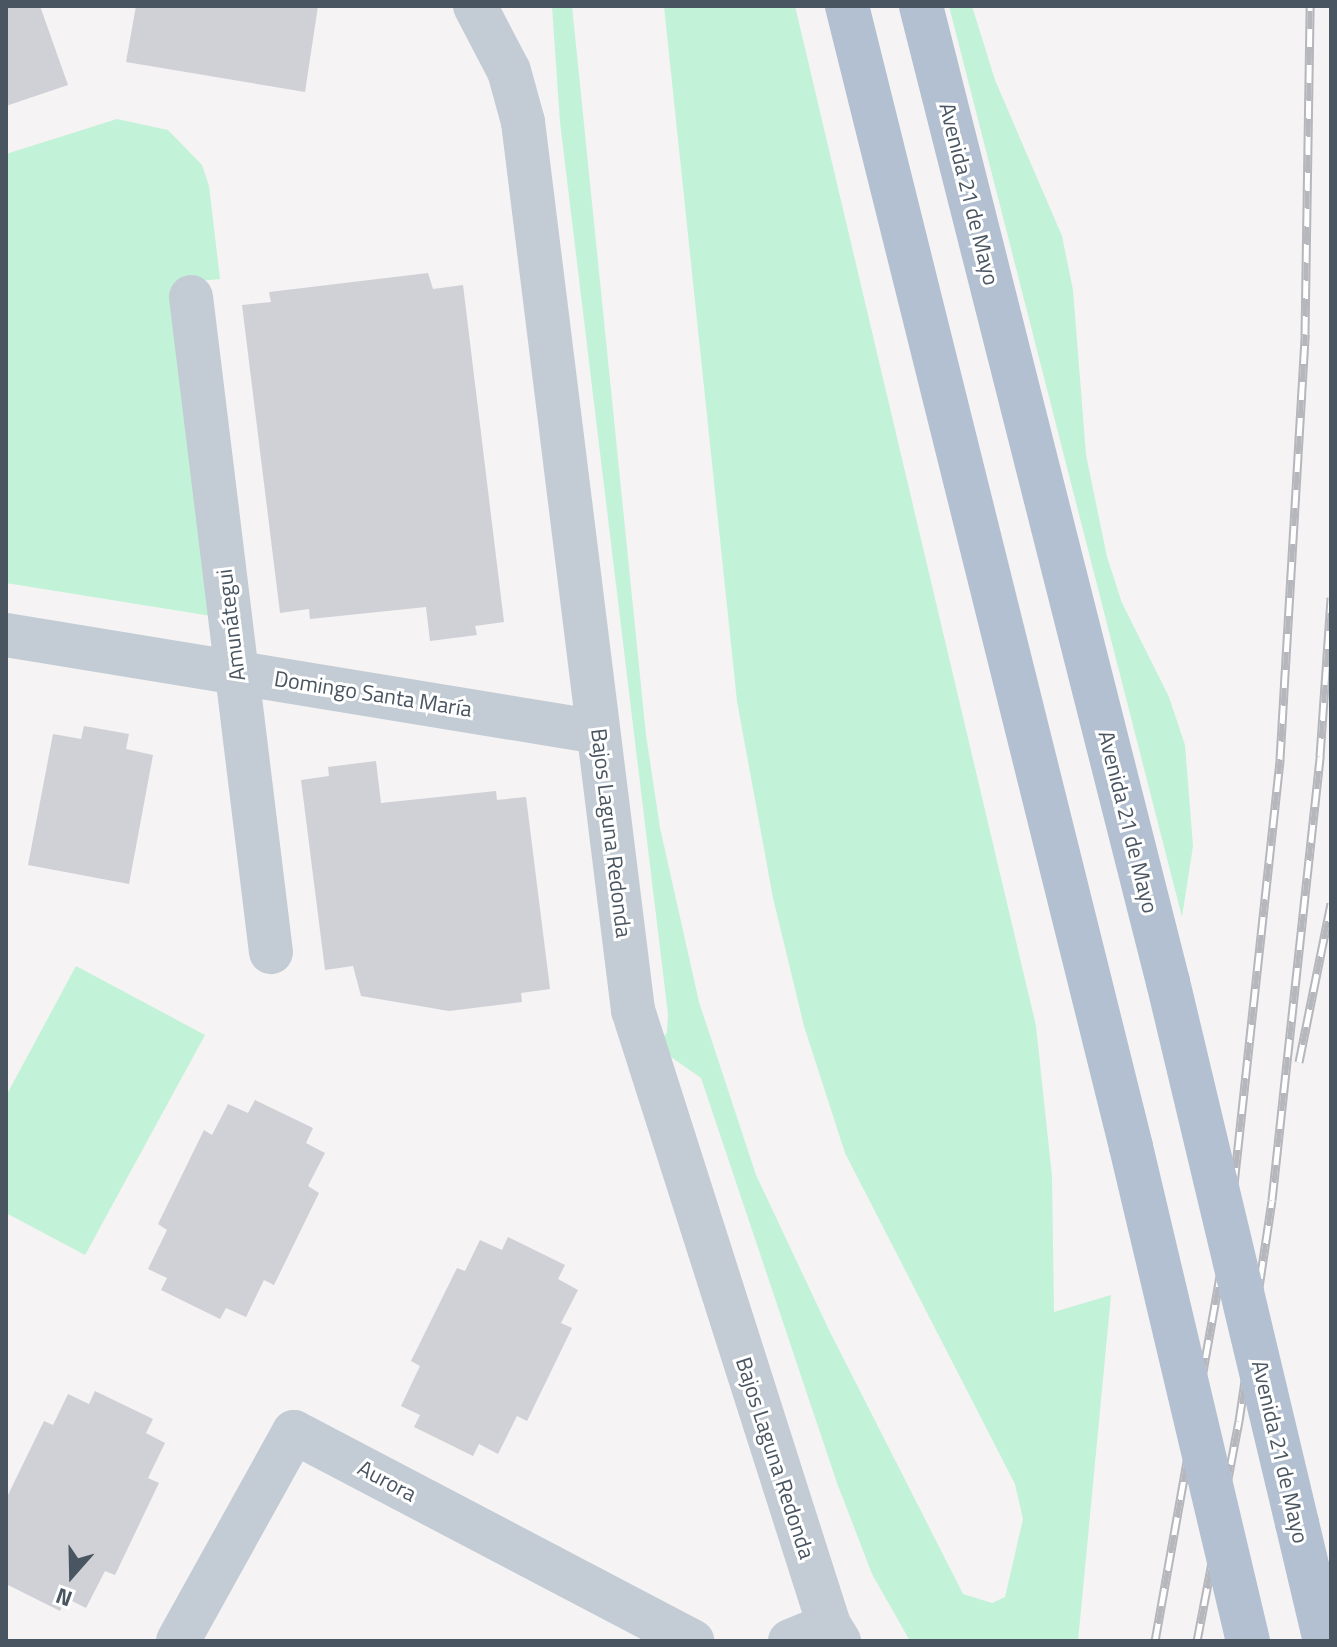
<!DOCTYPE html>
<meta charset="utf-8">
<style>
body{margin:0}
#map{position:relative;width:1337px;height:1647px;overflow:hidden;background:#f5f3f3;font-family:"Titillium Web",sans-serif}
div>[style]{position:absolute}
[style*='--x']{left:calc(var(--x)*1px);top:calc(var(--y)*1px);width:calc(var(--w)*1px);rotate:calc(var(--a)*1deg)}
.green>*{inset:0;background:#c2f2d7}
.building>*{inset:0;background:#cfd1d7}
.street>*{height:44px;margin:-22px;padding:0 22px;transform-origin:22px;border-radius:22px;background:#c3ccd4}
.primary>*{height:44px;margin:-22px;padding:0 22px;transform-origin:22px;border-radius:22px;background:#b2c0d1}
.rail>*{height:9px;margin-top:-4.5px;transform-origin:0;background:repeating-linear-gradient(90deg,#fff 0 18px,#b5b7bd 0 36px);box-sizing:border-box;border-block:2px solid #b5b7bd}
.primary-bridge>*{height:44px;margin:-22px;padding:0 22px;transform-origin:22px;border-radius:22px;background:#b2c0d1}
span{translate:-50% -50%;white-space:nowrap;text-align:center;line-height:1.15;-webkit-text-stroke:6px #fff;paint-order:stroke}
.street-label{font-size:22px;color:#495561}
.frame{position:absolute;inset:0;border:8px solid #495561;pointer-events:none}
.north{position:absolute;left:32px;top:1535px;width:80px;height:80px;-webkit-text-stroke:6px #fff;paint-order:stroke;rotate:200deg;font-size:22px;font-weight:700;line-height:32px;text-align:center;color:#495561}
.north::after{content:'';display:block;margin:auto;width:28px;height:36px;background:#495561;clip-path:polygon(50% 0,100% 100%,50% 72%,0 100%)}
</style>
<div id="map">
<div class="green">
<i style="clip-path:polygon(552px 6px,572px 6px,646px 735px,660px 828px,699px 1002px,756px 1175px,829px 1330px,963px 1594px,992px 1603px,1005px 1597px,1023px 1519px,1015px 1484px,845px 1153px,804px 1026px,773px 898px,737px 701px,664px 6px,795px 6px,1036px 1026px,1052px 1177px,1054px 1312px,1111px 1295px,1078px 1641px,910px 1641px,872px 1574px,837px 1483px,701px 1078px,654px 1045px,667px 1033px,668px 1014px,560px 122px)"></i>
<i style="clip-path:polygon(949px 6px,972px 6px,995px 80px,1062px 236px,1073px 290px,1086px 455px,1107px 557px,1122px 603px,1169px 697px,1185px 745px,1193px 846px,1182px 917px)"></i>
<i style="clip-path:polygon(117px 119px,168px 130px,202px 165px,209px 186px,220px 279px,190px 282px,230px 619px,6px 583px,6px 154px)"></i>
<i style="clip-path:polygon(76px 966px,205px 1035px,85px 1255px,6px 1213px,6px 1096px)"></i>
</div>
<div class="building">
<i style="clip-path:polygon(6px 6px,40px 6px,68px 85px,6px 106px)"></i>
<i style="clip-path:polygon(136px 6px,318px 6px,305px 92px,126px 62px)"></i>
<i style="clip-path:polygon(428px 273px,433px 289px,463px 285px,504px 622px,475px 626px,477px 635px,430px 641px,426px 607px,310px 619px,309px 609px,280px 613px,242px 305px,271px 302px,269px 292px)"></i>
<i style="clip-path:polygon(84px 726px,129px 734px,126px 749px,153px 755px,129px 884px,28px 865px,53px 734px,81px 739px)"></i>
<i style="clip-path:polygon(376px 761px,381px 803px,496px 791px,497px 800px,526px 797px,550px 989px,521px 993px,522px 1002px,449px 1011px,361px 996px,353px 966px,325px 970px,301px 780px,329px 776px,328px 767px)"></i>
<i style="clip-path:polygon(255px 1100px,313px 1128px,306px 1143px,325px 1153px,308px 1186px,319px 1193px,274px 1285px,264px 1280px,246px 1317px,226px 1308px,220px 1319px,161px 1290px,167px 1278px,148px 1269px,167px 1230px,158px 1224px,204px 1130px,212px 1135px,228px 1104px,248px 1113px)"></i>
<i style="clip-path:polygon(508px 1237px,565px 1265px,558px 1279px,578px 1290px,561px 1323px,572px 1328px,527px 1421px,517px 1416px,498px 1454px,479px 1444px,473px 1456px,414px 1427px,420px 1415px,401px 1406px,420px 1366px,411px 1361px,457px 1268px,465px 1271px,480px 1240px,502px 1250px)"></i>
<i style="clip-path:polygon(95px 1391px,153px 1419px,146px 1433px,165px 1443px,148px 1478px,159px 1483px,115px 1575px,105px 1571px,86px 1608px,66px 1598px,60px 1611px,6px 1584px,6px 1499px,44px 1421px,53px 1425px,68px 1394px,89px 1404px)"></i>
</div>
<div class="street">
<i style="--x:475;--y:6;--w:73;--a:62.4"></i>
<i style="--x:509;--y:71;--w:53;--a:74.6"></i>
<i style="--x:523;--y:122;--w:895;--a:82.94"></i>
<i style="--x:633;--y:1010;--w:645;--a:72.32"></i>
<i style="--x:829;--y:1625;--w:19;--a:58"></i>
<i style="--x:191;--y:297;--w:660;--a:83.04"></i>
<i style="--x:6;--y:635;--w:600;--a:9.31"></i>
<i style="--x:178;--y:1641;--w:239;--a:-61"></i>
<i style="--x:294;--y:1432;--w:450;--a:27.7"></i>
<i style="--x:790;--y:1641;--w:42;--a:-22.3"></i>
</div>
<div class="primary">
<i style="--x:847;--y:6;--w:1176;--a:76.02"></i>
<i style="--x:921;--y:6;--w:1007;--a:75.8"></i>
<i style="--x:1297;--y:1523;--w:121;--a:76.7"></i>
</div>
<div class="rail">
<i style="--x:1299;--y:1062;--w:162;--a:-78.6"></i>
<i style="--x:1155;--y:1641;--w:427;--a:-79.9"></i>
<i style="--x:1230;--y:1221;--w:465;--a:-83.8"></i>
<i style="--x:1280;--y:759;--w:426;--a:-86.6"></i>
<i style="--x:1305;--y:334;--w:328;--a:-89.1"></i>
<i style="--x:1197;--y:1641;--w:224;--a:-79.2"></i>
<i style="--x:1239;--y:1421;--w:223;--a:-81.5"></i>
<i style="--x:1272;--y:1200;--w:447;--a:-83.8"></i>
<i style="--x:1320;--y:756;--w:159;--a:-86"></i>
</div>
<div class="primary-bridge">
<i style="--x:1168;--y:982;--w:556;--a:76.59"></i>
<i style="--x:1131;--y:1147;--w:508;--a:76.68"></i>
</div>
<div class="street-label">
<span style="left:969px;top:194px;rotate:76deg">Avenida 21 de Mayo</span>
<span style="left:231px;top:625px;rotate:-97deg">Amunátegui</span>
<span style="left:373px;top:694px;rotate:9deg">Domingo Santa María</span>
<span style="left:1128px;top:822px;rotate:76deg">Avenida 21 de Mayo</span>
<span style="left:611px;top:833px;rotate:83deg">Bajos Laguna Redonda</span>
<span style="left:1280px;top:1452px;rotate:77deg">Avenida 21 de Mayo</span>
<span style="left:775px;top:1458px;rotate:72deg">Bajos Laguna Redonda</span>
<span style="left:387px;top:1481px;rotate:28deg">Aurora</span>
</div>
<div class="frame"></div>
<div class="north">N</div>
</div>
